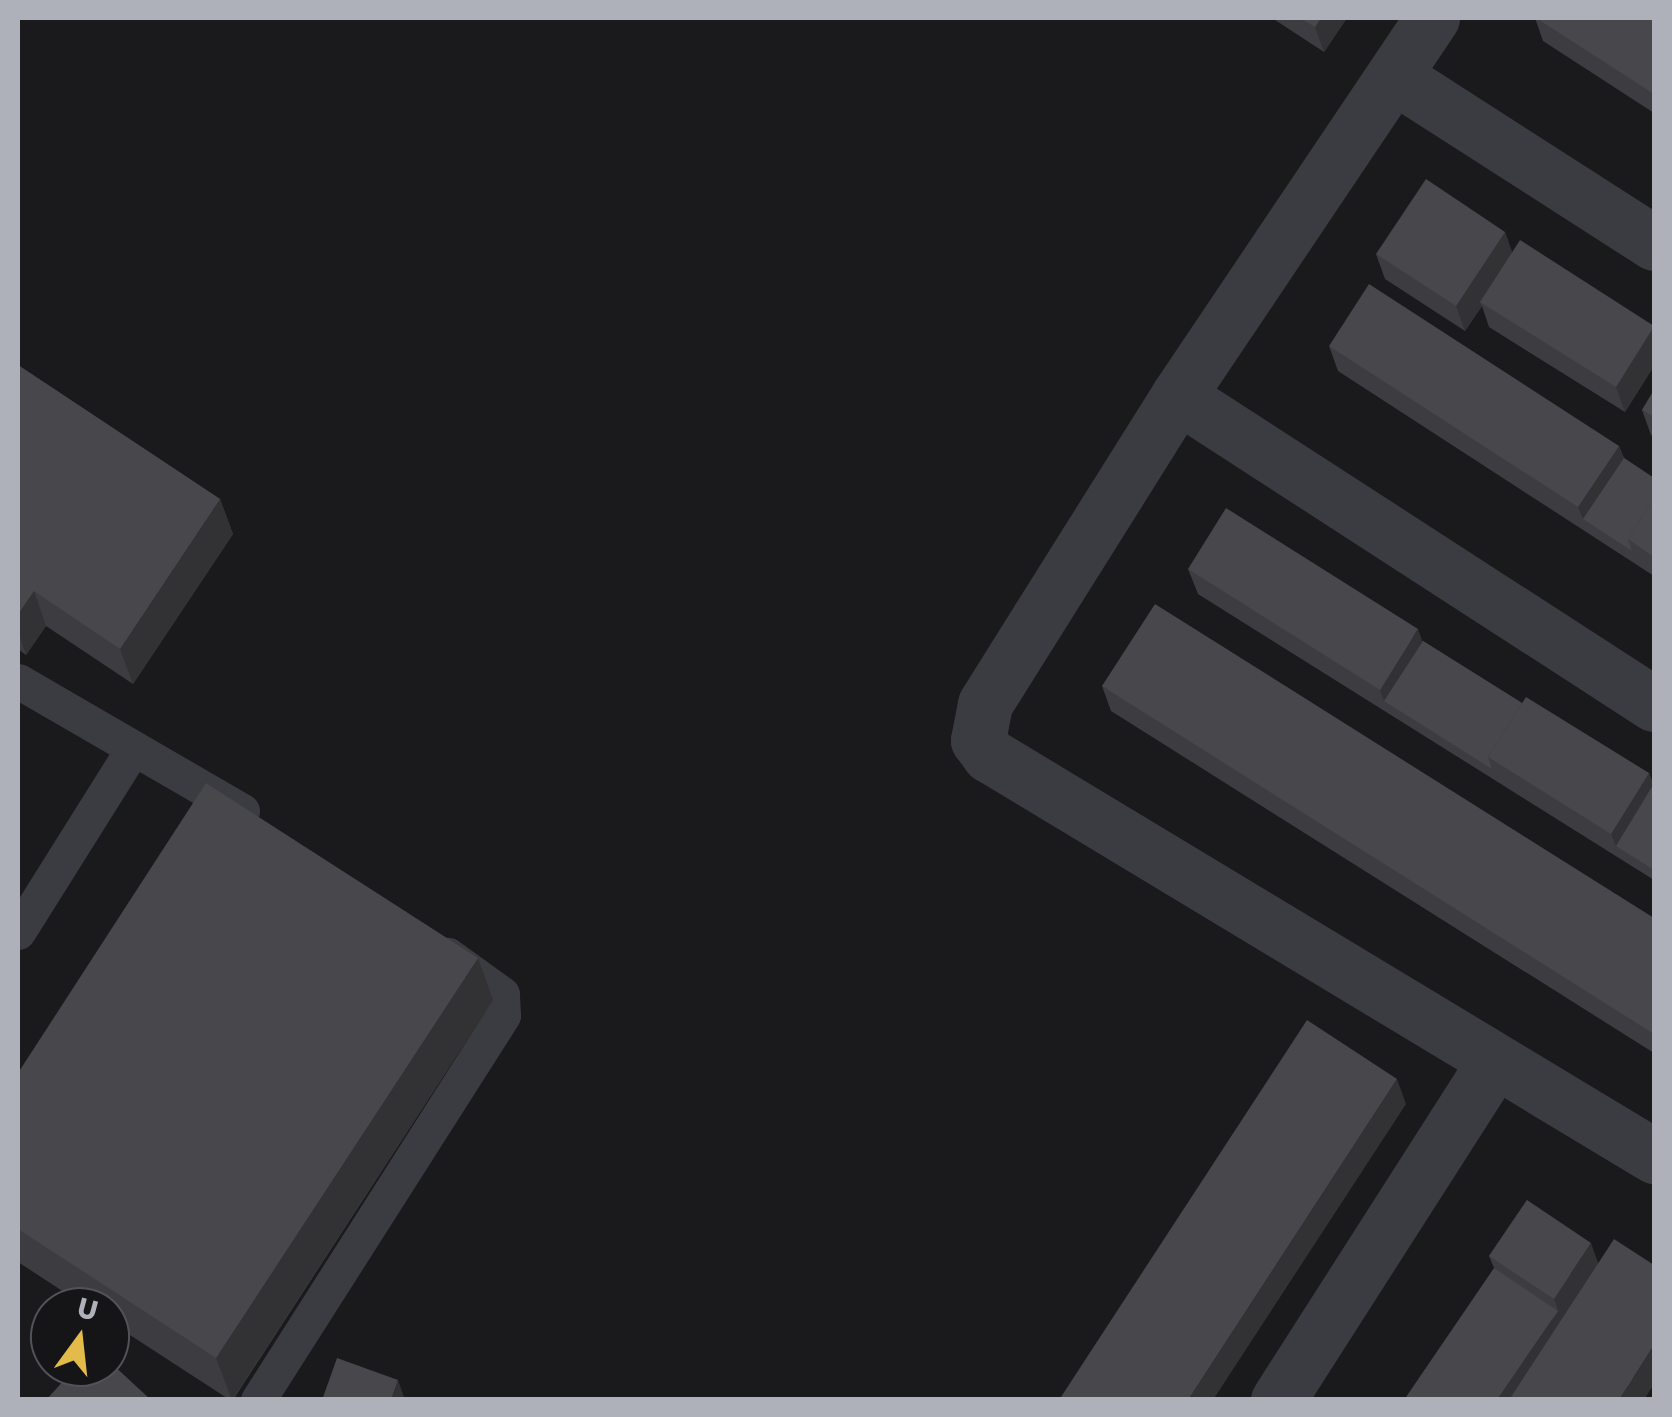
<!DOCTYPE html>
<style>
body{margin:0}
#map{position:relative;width:1672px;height:1417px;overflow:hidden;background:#1a1a1c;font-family:Poppins,sans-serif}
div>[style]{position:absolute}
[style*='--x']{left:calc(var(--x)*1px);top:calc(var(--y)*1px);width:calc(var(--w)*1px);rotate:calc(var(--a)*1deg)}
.service>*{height:35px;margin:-17.5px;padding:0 17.5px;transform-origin:17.5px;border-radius:17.5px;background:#3b3c41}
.minor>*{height:55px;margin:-27.5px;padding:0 27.5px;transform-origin:27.5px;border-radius:27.5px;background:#3b3c41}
.wall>*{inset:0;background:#3d3d41}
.shaded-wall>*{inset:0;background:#323235}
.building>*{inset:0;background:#47474c}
span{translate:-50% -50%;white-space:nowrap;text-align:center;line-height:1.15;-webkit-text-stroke:9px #151517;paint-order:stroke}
.frame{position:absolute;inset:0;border:20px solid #aeb1ba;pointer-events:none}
.north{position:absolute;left:30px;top:1287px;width:100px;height:100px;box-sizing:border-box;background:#151517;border:2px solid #525358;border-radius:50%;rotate:15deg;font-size:28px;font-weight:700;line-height:40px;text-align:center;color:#aeb1ba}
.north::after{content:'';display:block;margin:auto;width:35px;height:45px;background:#e3bb4b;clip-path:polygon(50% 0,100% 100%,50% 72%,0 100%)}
</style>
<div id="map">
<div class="service">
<i style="--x:18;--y:681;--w:259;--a:30.1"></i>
<i style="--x:18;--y:932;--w:213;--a:-57.9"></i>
<i style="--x:258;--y:1400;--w:456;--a:-57.5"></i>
<i style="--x:503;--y:1015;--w:21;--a:-93"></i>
<i style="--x:502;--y:994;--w:67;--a:-144.2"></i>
</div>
<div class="minor">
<i style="--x:1432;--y:18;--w:455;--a:123.9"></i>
<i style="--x:1178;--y:396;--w:363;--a:122.1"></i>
<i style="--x:985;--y:704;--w:37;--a:101"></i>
<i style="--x:978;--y:740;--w:19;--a:54"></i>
<i style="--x:989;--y:755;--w:777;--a:31.09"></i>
<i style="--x:1394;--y:76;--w:309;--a:32.7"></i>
<i style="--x:1178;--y:396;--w:567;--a:32.91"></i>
<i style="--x:1278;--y:1400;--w:399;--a:-57.4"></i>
</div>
<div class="wall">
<i style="clip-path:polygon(1272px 18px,1347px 18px,1324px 52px)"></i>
<i style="clip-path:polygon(1535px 18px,1654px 18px,1654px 113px,1543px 41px)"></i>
<i style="clip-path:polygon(1505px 232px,1512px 253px,1654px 326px,1654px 366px,1625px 412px,1489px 327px,1482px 306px,1465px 331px,1385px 279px,1376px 254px)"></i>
<i style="clip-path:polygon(1329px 346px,1619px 446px,1624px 458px,1654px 478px,1654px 576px,1338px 371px)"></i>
<i style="clip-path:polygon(18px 365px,220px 499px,233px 534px,133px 684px,46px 626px,26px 655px,18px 649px)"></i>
<i style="clip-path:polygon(1654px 390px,1654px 437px,1651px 435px,1642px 410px)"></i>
<i style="clip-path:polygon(1188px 569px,1423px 641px,1522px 703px,1649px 773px,1654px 786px,1654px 880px,1198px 594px)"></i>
<i style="clip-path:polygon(1102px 686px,1654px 918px,1654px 1053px,1111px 711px)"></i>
<i style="clip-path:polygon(478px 958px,493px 1000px,233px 1400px,230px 1400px,110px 1322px,110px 1307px,87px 1307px,18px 1262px,18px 1073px)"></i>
<i style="clip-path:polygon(1527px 1200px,1644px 1400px,1494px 1268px,1489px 1256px)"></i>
</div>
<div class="shaded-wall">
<i style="clip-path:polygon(1321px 18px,1347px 18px,1324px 52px,1315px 27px)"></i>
<i style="clip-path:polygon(1505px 232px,1514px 257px,1480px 302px,1482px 306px,1465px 331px,1456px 306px)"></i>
<i style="clip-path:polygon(1654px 327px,1654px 366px,1625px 412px,1616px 387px)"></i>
<i style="clip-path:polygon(1619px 446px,1628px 471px,1583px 519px,1578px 507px)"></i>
<i style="clip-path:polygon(220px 499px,233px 534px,133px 684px,120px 649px)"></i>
<i style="clip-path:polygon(34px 591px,46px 626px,26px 655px,18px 631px,18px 614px)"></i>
<i style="clip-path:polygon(1418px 629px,1427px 654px,1384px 701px,1380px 690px)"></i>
<i style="clip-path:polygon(1649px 773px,1654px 788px,1616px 846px,1611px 834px)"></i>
<i style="clip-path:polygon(478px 958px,493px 1000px,232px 1400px,216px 1358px)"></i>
<i style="clip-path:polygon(1397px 1079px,1406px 1104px,1213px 1400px,1188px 1400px)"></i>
<i style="clip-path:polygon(1591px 1243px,1600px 1268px,1511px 1400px,1497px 1400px,1558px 1311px,1554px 1299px)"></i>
<i style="clip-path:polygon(1654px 1345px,1654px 1384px,1644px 1400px,1619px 1400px)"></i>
<i style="clip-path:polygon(398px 1380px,405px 1400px,391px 1400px)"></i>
</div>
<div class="building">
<i style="clip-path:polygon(1300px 18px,1321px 18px,1315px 27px)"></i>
<i style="clip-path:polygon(1536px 18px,1654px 18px,1654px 94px)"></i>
<i style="clip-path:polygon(1426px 179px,1505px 232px,1456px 306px,1376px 254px)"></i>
<i style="clip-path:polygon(1520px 240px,1654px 326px,1616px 387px,1480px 302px)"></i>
<i style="clip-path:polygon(1369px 284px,1619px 446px,1578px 507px,1329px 346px)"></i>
<i style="clip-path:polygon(18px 365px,220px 499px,120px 649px,34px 591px,18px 614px)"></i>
<i style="clip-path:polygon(1654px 390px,1654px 417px,1642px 410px)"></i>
<i style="clip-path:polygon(1624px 458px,1654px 478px,1654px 498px,1628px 539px,1632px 551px,1583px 519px)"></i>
<i style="clip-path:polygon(1654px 498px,1654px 557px,1628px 539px)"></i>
<i style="clip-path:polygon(1226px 508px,1418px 629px,1380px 690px,1188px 569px)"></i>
<i style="clip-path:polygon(1155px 604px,1654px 918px,1654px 1034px,1102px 686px)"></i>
<i style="clip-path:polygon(1423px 641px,1522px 703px,1488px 757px,1492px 769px,1384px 701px)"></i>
<i style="clip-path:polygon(1526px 697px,1649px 773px,1611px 834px,1488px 757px)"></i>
<i style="clip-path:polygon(206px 783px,478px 958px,216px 1358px,18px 1229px,18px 1073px)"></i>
<i style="clip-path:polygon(1653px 785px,1654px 786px,1654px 870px,1616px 846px)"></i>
<i style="clip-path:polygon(1307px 1020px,1397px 1079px,1188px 1400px,1059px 1400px)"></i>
<i style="clip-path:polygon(1527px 1200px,1591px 1243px,1554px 1299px,1489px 1256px)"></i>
<i style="clip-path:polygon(1614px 1239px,1654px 1265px,1654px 1345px,1619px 1400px,1509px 1400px)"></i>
<i style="clip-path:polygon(1494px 1268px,1558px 1311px,1497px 1400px,1404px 1400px)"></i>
<i style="clip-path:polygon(337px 1358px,398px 1380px,391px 1400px,322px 1400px)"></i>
<i style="clip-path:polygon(110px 1362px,151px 1400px,46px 1400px,76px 1367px,110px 1367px)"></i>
</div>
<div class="frame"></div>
<div class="north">U</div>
</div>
